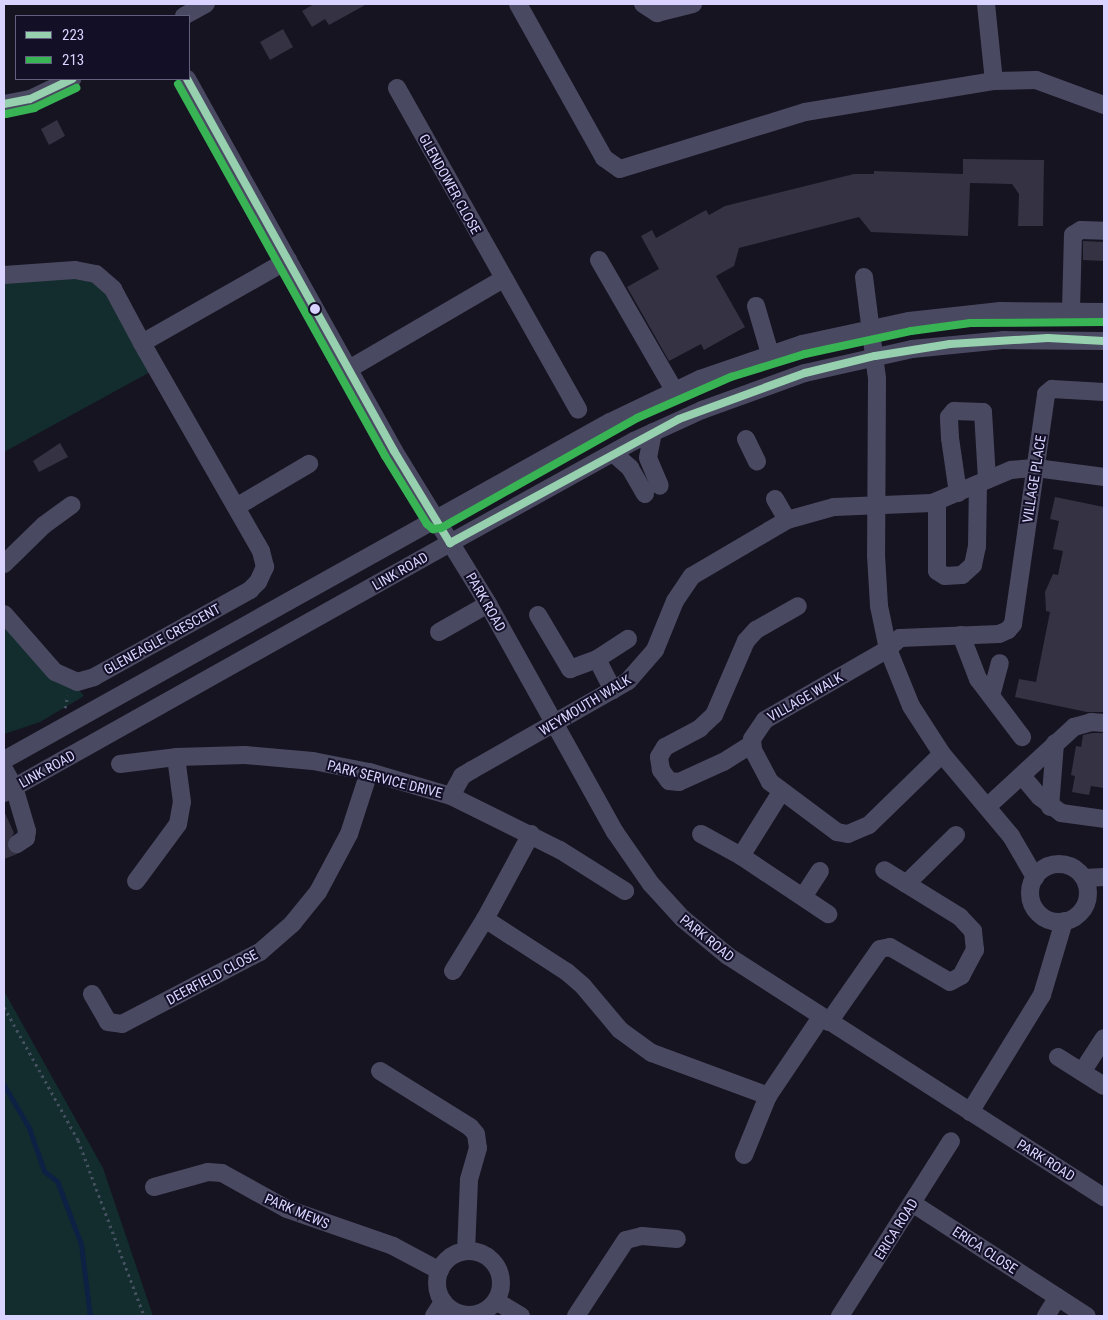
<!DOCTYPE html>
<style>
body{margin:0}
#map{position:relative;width:1108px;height:1320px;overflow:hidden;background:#161421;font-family:"Roboto Condensed",sans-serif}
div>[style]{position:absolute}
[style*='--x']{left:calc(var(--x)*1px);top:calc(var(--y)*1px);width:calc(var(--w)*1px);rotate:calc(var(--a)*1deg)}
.green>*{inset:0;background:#132c2d}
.stream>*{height:5px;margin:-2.5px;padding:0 2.5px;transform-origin:2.5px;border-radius:2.5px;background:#0d2144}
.building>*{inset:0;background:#343243}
.minor-tunnel>*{height:18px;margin-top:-9px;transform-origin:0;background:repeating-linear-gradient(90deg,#333142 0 18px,transparent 0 27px)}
.path>*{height:3px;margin-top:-1.5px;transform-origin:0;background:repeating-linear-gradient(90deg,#44505f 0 2.5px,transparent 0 6.5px)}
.minor>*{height:18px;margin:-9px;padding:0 9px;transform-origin:9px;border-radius:9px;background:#4a4962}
.minor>.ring{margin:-9px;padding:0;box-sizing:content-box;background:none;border:18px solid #4a4962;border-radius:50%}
.bus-1>*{height:8px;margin:-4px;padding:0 4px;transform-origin:4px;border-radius:4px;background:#96d0ae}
.bus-2>*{height:8px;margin:-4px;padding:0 4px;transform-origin:4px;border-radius:4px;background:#38b454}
.dots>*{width:14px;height:14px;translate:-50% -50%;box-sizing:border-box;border:2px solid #130f26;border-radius:50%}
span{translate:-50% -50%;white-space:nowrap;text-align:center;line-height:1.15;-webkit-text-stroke:4px #130f26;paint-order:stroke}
.street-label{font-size:14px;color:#d9d4ff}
.frame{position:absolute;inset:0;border:5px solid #d9d4ff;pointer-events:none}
.legend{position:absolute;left:15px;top:15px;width:175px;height:65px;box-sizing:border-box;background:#130f26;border:1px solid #625e7d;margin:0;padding:6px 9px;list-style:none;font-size:15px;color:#d9d4ff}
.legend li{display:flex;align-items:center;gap:10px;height:25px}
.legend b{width:25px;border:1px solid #625e7d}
</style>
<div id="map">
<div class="green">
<i style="clip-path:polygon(73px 277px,90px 280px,105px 290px,152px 371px,4px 452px,4px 281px)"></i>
<i style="clip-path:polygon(4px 627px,55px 682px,79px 690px,84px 696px,40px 722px,4px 734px)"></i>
<i style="clip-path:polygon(4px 991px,103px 1168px,153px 1316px,4px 1316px)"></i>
</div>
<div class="stream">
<i style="--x:4;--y:1085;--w:50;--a:59.8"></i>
<i style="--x:29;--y:1128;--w:46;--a:70.8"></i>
<i style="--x:44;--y:1171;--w:16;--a:38"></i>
<i style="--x:57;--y:1181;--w:67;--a:69.1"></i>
<i style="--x:81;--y:1244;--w:73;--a:82.9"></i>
</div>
<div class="building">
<i style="clip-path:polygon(314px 4px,367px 4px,329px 25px,325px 19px,312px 27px,302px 11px)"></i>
<i style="clip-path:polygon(283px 29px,293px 47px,270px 60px,260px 42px)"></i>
<i style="clip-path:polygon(57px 120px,65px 136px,49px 145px,41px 129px)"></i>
<i style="clip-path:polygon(963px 159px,1044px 160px,1043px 226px,1018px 226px,1019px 194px,1012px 184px,970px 183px,968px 236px,871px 232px,859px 217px,739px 248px,734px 266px,716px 276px,745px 327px,704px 350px,701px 344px,669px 361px,627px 287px,659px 269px,641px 236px,652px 230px,656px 238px,706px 210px,709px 215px,725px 206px,854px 174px,874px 174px,874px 171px,963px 174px)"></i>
<i style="clip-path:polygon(1083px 241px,1104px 242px,1104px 261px,1083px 260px)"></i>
<i style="clip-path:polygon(60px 443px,68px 457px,39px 472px,33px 461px)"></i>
<i style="clip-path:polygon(1055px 497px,1104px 507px,1104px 712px,1087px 712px,1015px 697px,1019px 679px,1036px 682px,1050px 612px,1046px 611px,1045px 592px,1053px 574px,1058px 575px,1063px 551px,1053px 549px,1059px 521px,1050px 519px)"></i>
<i style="clip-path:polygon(1092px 733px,1104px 733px,1104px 788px,1091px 786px,1089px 795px,1072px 792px,1075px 776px,1071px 775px,1076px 746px,1081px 747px,1083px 735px)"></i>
<i style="clip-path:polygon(4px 811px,14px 833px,6px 845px,17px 854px,4px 859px)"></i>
</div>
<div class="minor-tunnel">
<i style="--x:4;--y:849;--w:14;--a:-21"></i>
</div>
<div class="path">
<i style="--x:65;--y:708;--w:13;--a:-77"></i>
<i style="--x:4;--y:1007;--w:152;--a:60.9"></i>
<i style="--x:78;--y:1140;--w:188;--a:69.4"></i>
</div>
<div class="minor">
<i style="--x:518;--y:4;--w:176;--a:60.8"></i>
<i style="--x:604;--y:158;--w:19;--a:35"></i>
<i style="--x:620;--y:169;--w:194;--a:-17.1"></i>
<i style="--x:805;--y:112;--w:192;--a:-9.3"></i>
<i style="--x:994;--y:81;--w:42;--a:-1.4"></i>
<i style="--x:1036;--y:80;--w:72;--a:20.2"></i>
<i style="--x:643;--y:4;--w:17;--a:33"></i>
<i style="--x:657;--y:13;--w:37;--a:-14"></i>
<i style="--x:986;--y:4;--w:77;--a:84.1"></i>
<i style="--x:184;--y:16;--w:25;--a:-29"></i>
<i style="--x:187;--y:79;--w:426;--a:60.9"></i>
<i style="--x:394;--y:451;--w:180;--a:58.4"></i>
<i style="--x:488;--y:604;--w:261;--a:60.9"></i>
<i style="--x:615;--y:832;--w:63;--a:55.3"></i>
<i style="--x:651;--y:884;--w:46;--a:47.6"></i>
<i style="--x:682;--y:918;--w:60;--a:39.6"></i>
<i style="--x:728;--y:956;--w:447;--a:32.7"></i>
<i style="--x:397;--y:88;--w:369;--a:60.6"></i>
<i style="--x:4;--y:104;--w:26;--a:-11"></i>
<i style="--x:30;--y:99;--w:47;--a:-25.5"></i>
<i style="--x:599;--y:260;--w:150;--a:60"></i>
<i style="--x:4;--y:275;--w:71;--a:-4"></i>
<i style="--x:75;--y:270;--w:21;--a:11"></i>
<i style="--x:96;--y:274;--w:23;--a:41"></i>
<i style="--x:113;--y:289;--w:61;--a:61.8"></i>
<i style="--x:864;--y:277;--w:103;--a:82.7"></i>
<i style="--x:877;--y:379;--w:176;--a:90.3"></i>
<i style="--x:876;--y:555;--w:51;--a:86.6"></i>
<i style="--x:879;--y:606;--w:44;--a:78.2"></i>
<i style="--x:888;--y:649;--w:61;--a:68"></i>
<i style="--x:911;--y:706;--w:57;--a:57.1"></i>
<i style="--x:942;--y:754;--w:107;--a:49.9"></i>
<i style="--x:1011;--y:836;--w:48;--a:59.7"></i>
<i style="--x:756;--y:306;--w:50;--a:73.7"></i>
<i style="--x:1071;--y:310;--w:75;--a:-88.5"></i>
<i style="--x:1073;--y:235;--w:9;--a:-32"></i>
<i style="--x:1081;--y:230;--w:23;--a:2"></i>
<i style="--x:349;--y:369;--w:178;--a:-30.3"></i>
<i style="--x:653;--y:432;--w:26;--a:101"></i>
<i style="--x:648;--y:458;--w:30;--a:67"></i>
<i style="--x:746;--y:439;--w:25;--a:64"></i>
<i style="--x:613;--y:453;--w:23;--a:41"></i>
<i style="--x:630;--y:468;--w:30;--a:60"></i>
<i style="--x:958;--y:493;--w:56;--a:-98.3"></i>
<i style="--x:950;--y:438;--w:21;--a:-93"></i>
<i style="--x:949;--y:417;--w:8;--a:-50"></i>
<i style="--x:954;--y:411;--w:29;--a:2"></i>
<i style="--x:983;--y:412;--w:68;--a:86.6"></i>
<i style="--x:775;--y:499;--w:24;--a:60"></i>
<i style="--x:937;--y:502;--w:69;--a:90"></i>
<i style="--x:937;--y:571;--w:9;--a:32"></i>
<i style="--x:945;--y:576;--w:17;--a:-3"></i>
<i style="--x:962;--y:575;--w:15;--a:-42"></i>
<i style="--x:973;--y:565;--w:19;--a:-78"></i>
<i style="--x:977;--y:546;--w:62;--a:-89.1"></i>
<i style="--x:236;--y:507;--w:85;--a:-30.5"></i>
<i style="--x:4;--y:564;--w:56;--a:-44.3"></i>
<i style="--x:44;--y:525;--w:34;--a:-36"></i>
<i style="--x:4;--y:614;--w:77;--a:48.7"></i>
<i style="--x:55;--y:672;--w:24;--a:24"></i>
<i style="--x:77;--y:682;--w:18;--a:-16"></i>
<i style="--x:94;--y:677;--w:179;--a:-29.1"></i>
<i style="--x:250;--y:590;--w:11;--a:-45"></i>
<i style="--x:258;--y:582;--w:17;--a:-65"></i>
<i style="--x:265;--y:567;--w:16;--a:-104"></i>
<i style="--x:261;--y:551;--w:240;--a:-119.8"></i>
<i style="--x:142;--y:343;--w:168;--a:-29.6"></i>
<i style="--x:538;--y:615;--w:63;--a:59.3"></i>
<i style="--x:570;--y:669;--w:29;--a:-20"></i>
<i style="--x:597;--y:659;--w:37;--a:-33"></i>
<i style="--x:439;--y:632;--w:56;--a:-29.7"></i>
<i style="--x:961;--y:635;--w:47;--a:68.9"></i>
<i style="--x:978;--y:679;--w:73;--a:52.8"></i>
<i style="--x:597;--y:659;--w:35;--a:63"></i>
<i style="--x:991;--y:696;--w:34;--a:-75"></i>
<i style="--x:752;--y:744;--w:34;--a:148"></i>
<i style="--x:723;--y:762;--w:48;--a:155.6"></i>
<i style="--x:679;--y:782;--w:10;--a:-174"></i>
<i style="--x:669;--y:781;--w:14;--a:-126"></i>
<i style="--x:661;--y:770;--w:13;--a:-99"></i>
<i style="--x:659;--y:757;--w:12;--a:-59"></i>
<i style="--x:665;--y:747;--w:40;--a:-28"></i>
<i style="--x:700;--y:728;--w:19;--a:-43"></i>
<i style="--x:714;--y:715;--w:81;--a:-66.6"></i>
<i style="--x:746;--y:641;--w:15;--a:-48"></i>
<i style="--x:756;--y:630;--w:48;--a:-29.7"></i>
<i style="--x:942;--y:754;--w:102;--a:135.8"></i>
<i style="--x:869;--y:825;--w:23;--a:157"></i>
<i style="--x:848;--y:834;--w:11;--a:-170"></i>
<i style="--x:837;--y:832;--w:84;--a:-143.3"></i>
<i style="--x:770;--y:782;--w:36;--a:-118"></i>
<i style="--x:753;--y:750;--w:11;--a:-95"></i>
<i style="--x:752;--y:739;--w:23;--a:-56"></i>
<i style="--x:765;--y:720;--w:142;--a:-30"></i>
<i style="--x:888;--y:649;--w:16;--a:-43"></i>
<i style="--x:900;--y:638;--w:99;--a:-2.3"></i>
<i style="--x:999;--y:634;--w:10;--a:-24"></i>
<i style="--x:1008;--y:630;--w:8;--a:-50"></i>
<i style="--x:1013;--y:624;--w:232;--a:-81.8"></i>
<i style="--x:1046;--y:394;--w:8;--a:-40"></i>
<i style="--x:1052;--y:389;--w:52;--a:3.3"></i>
<i style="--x:4;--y:760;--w:694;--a:-29.15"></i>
<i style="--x:610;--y:422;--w:100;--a:-25.5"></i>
<i style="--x:700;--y:379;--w:108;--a:-18.9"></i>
<i style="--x:802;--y:344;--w:109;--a:-12.1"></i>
<i style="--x:909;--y:321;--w:92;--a:-6.3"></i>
<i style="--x:1000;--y:311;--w:104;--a:0.6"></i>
<i style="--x:120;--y:764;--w:56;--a:-7.1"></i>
<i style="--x:176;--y:757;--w:69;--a:-1.7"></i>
<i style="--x:245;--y:755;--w:68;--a:5"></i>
<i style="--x:313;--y:761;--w:57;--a:11.1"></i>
<i style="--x:369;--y:772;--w:85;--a:16.3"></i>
<i style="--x:451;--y:796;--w:122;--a:26.4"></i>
<i style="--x:560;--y:850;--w:77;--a:32.2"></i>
<i style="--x:4;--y:769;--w:21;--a:61"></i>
<i style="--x:14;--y:787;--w:46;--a:73.5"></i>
<i style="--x:27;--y:831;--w:7;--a:98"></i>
<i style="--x:26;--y:838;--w:11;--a:146"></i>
<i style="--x:1023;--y:777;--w:26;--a:50"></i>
<i style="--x:1040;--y:797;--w:26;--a:37"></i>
<i style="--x:1061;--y:813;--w:43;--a:7.9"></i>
<i style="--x:4;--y:793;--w:511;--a:-29.27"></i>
<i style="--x:450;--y:543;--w:210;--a:-29"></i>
<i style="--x:634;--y:441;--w:75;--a:-24.5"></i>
<i style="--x:702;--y:410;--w:109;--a:-19.8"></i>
<i style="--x:805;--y:373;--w:110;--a:-12.6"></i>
<i style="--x:912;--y:349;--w:91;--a:-5.6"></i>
<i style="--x:1003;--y:340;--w:101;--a:0.6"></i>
<i style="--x:451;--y:796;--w:23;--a:-61"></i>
<i style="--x:462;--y:776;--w:12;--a:-31"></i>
<i style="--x:472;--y:770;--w:180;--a:-29.7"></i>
<i style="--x:628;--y:681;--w:41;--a:-48.9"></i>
<i style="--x:655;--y:650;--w:53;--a:-67.8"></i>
<i style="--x:675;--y:601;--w:30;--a:-56"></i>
<i style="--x:692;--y:576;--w:110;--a:-30.5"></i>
<i style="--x:787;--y:520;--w:49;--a:-15.5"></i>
<i style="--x:834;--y:507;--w:98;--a:-2.3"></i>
<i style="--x:932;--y:503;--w:86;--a:-22.7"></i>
<i style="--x:1011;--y:470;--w:25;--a:-5"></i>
<i style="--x:1036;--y:468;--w:69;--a:7.5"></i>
<i style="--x:988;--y:806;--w:117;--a:-42.6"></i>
<i style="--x:1074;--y:727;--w:18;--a:-16"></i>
<i style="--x:1091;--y:722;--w:13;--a:4"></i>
<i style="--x:1050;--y:807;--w:64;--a:-85.5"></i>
<i style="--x:531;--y:834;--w:97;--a:118.4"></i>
<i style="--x:485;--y:919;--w:98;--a:32.9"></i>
<i style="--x:567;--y:972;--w:21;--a:41"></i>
<i style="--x:583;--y:986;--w:57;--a:49.9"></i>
<i style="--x:620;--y:1030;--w:39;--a:36"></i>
<i style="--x:652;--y:1053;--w:124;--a:20.3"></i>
<i style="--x:768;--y:1096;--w:95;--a:-56.1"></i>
<i style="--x:701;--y:834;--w:46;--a:28.8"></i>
<i style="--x:741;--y:856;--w:105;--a:33.7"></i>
<i style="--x:741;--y:856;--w:75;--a:-58"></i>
<i class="ring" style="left:1030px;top:864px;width:40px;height:40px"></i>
<i style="--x:1084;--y:878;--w:20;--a:-3"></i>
<i style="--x:136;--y:881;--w:71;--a:-53.6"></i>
<i style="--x:178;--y:824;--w:22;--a:-80"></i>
<i style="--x:182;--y:802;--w:45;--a:-97.6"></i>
<i style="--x:906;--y:884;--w:70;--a:-44.4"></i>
<i style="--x:803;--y:897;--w:31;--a:-57"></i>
<i style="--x:453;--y:971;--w:61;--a:-58.4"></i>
<i style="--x:92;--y:994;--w:32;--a:60"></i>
<i style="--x:108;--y:1022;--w:14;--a:8"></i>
<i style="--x:122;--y:1024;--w:156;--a:-27.6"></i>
<i style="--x:260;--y:952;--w:43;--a:-41.2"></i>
<i style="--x:292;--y:924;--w:41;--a:-50.9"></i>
<i style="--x:318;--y:892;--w:66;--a:-61.9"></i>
<i style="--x:349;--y:834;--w:65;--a:-72.1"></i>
<i style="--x:829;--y:1022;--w:89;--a:-55.1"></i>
<i style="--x:880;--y:949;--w:10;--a:-11"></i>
<i style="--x:890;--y:947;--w:69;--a:30.3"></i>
<i style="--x:950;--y:982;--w:13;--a:-29"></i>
<i style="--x:961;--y:976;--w:30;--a:-62"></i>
<i style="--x:975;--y:950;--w:19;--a:-96"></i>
<i style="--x:973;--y:931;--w:19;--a:-133"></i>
<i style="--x:960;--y:917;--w:89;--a:-148.3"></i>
<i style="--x:1058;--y:1057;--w:54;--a:32.2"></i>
<i style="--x:380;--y:1071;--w:106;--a:31.9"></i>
<i style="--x:470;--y:1127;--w:9;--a:49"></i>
<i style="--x:476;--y:1134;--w:14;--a:82"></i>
<i style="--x:478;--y:1148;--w:33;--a:106"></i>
<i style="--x:469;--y:1180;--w:71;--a:92.4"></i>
<i style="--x:1082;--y:1072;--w:40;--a:-57.1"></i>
<i style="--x:970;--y:1112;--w:137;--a:-58.4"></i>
<i style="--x:1042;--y:995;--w:77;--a:-73.4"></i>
<i style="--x:744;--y:1155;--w:64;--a:-67.9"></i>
<i style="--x:154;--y:1187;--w:56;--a:-15.5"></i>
<i style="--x:208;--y:1172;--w:14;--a:4"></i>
<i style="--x:222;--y:1173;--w:74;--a:29"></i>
<i style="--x:287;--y:1209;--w:112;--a:19.2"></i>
<i style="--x:393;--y:1246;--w:53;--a:28"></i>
<i style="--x:912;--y:1203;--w:208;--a:32.9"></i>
<i class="ring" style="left:437px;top:1251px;width:46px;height:46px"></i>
<i style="--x:496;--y:1301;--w:29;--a:31"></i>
<i style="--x:434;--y:1316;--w:17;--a:-57"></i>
<i style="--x:576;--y:1316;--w:91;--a:-56.7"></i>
<i style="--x:626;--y:1240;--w:16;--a:-14"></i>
<i style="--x:642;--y:1236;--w:35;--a:5"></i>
<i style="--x:840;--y:1316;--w:207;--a:-57.6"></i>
<i style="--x:1046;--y:1316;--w:22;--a:-58"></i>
</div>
<div class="bus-1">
<i style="--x:187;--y:79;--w:426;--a:60.9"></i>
<i style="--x:394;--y:451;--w:108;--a:58.7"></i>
<i style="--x:450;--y:543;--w:260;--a:-28.4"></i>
<i style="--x:679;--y:419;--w:134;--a:-20.1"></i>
<i style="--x:805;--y:373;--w:72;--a:-13.7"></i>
<i style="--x:875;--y:356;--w:76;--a:-9.1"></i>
<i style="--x:950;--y:344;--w:98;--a:-3.5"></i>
<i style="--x:1048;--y:338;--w:56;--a:3.1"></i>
<i style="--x:4;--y:104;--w:26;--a:-11"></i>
<i style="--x:30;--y:99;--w:47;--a:-25.5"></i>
</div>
<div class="bus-2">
<i style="--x:178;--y:84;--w:426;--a:60.9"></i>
<i style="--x:385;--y:456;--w:80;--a:58.3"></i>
<i style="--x:427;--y:524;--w:8;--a:40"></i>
<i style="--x:433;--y:529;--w:8;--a:-7"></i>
<i style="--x:441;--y:528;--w:225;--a:-29.3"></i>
<i style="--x:637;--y:418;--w:103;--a:-23.6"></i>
<i style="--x:731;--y:377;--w:77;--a:-17.3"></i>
<i style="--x:805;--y:354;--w:108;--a:-12.2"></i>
<i style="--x:911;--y:331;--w:60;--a:-7.7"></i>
<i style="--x:970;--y:323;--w:134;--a:-0.4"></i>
<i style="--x:6;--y:114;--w:29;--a:-12"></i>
<i style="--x:34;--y:108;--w:47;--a:-25.5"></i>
</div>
<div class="dots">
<i style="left:315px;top:309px;background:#d9d4ff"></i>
</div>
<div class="street-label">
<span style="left:450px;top:184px;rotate:61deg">GLENDOWER CLOSE</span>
<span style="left:1034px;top:479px;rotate:-81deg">VILLAGE PLACE</span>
<span style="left:400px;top:571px;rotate:-30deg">LINK ROAD</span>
<span style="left:486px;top:602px;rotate:60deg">PARK ROAD</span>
<span style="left:162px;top:639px;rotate:-29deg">GLENEAGLE CRESCENT</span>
<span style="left:805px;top:697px;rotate:-30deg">VILLAGE WALK</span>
<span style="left:585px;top:705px;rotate:-31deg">WEYMOUTH WALK</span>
<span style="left:47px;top:769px;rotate:-29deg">LINK ROAD</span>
<span style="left:385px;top:779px;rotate:14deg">PARK SERVICE DRIVE</span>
<span style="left:707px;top:938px;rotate:39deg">PARK ROAD</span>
<span style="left:212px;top:977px;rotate:-28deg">DEERFIELD CLOSE</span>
<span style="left:1046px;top:1160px;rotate:32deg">PARK ROAD</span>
<span style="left:297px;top:1211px;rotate:23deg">PARK MEWS</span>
<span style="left:896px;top:1229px;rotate:-58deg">ERICA ROAD</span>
<span style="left:985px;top:1250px;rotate:33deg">ERICA CLOSE</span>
</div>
<div class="frame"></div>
<ul class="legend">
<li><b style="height:6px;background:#96d0ae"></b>223</li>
<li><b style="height:6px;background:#38b454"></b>213</li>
</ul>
</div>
